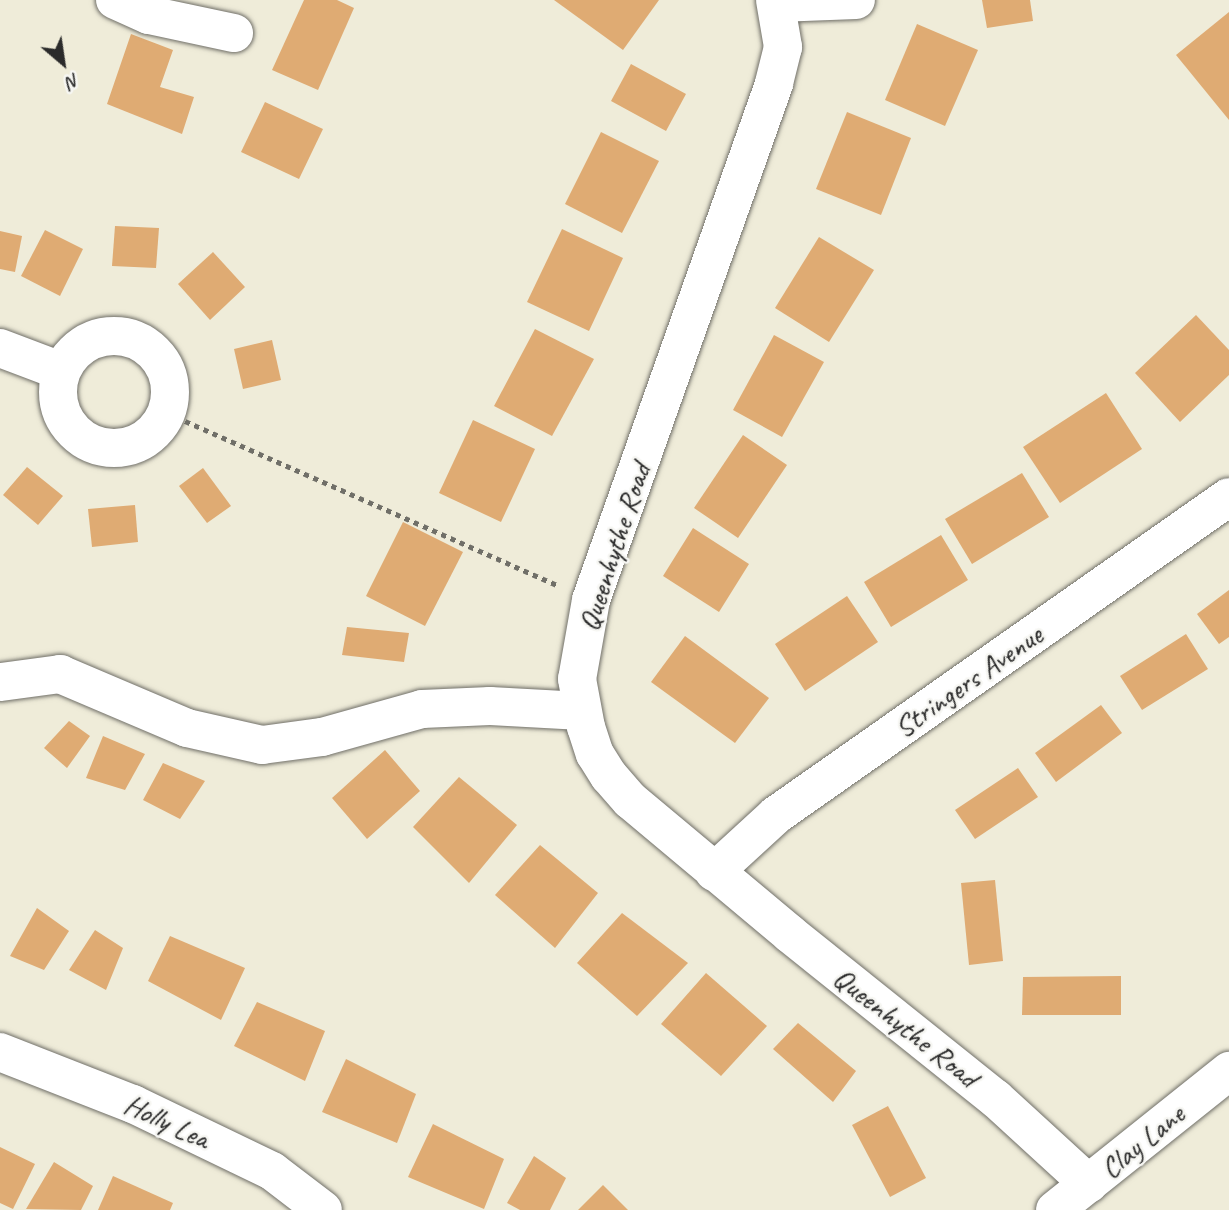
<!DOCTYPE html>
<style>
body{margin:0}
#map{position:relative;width:1229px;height:1210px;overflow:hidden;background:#efecd9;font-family:Caveat,sans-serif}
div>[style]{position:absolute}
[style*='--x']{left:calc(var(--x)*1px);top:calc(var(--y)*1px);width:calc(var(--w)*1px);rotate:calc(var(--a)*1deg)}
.building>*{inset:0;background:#dfab73}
.path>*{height:4.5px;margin-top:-2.25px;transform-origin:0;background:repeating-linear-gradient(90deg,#706f68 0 5px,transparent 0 10px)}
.roads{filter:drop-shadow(0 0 2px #706f68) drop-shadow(0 0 2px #706f68)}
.minor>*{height:38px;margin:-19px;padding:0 19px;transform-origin:19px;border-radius:19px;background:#fff}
.minor>.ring{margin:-19px;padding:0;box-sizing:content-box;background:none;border:38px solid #fff;border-radius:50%}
span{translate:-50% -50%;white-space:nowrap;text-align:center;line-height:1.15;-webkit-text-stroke:5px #f6f6f2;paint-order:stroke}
.street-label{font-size:30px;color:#2b2b2b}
.north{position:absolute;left:28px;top:28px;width:70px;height:70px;-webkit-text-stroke:5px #f6f6f2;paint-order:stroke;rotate:151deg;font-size:19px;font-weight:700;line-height:28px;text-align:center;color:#2b2b2b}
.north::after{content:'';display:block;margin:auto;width:24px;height:32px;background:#2b2b2b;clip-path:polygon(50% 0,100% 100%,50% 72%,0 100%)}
</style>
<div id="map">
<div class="building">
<i style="clip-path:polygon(304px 0,337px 0,354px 8px,318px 90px,272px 70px)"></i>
<i style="clip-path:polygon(554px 0,659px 0,623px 50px)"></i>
<i style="clip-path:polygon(982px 0,1030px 0,1033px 21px,987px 28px)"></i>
<i style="clip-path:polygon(1229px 12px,1229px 120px,1176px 55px)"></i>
<i style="clip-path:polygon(917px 24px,978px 50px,945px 126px,885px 100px)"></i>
<i style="clip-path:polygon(131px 34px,173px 50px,160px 87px,194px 97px,182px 134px,107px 104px)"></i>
<i style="clip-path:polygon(631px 64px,686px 94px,666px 131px,611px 101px)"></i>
<i style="clip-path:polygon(265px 102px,323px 129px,299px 179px,241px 152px)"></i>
<i style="clip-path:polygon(847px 112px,911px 138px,881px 215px,816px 189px)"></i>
<i style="clip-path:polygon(601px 132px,659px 161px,622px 233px,565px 204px)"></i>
<i style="clip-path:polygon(115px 226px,159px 228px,156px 268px,112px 266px)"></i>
<i style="clip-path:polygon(562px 229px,623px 258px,589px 331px,527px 302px)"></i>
<i style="clip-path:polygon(45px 230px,83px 249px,60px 296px,21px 276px)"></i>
<i style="clip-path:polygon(0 231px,22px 236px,15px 272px,0 269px)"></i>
<i style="clip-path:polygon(819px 237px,874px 270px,829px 342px,775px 308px)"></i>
<i style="clip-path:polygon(213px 252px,245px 287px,210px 320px,178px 284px)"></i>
<i style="clip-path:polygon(1196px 315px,1229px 350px,1229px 375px,1180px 422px,1135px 373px)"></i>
<i style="clip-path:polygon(535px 329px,594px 359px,552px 436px,494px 406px)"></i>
<i style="clip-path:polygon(774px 335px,824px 362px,782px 437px,733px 410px)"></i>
<i style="clip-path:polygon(272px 340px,281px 380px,243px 389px,234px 349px)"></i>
<i style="clip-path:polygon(1106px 393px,1142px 449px,1060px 503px,1023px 447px)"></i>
<i style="clip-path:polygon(473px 420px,535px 449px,501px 522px,439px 493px)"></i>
<i style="clip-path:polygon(743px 435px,787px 465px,738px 538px,694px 508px)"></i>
<i style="clip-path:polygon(27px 467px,63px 496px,38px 525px,3px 495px)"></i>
<i style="clip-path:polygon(203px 468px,231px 506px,207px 523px,179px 486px)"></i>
<i style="clip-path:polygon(1022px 473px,1049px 517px,972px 564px,945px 519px)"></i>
<i style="clip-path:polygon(135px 505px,138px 542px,92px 547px,88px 509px)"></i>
<i style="clip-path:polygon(403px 522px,463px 552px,425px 626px,366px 596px)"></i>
<i style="clip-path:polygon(693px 528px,749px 564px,719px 612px,663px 576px)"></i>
<i style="clip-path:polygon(941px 535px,968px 580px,891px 627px,864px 582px)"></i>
<i style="clip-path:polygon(1229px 590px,1229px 637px,1219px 644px,1197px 614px)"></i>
<i style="clip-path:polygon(847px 596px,878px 642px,805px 691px,775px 644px)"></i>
<i style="clip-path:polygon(347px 627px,409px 633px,404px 662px,342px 655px)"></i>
<i style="clip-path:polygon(1186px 634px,1208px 669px,1142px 710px,1120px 676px)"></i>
<i style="clip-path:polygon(685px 636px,769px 698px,735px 743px,651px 682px)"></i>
<i style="clip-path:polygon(1101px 705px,1122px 733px,1056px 782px,1035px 753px)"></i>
<i style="clip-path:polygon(69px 721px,90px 736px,67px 768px,44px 748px)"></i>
<i style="clip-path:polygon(103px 736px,145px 754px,125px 790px,86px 778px)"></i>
<i style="clip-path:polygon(385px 750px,420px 791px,367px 839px,332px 798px)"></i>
<i style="clip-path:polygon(163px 763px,205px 781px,180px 819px,143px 800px)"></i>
<i style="clip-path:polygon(1018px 768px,1038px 797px,975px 839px,955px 810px)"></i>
<i style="clip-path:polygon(459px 777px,517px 825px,469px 883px,413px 827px)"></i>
<i style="clip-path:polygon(540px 845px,598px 893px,555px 948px,495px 895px)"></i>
<i style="clip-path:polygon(995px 880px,1003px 961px,969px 965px,961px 883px)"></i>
<i style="clip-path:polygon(37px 908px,69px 931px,44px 970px,10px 956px)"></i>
<i style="clip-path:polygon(622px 913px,688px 963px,637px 1016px,577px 963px)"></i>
<i style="clip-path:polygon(95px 930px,123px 948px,106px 990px,69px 970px)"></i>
<i style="clip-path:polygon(170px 936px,245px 968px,221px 1020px,148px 981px)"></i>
<i style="clip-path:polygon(706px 973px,767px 1026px,721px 1076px,661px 1024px)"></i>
<i style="clip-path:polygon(1121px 976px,1121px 1015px,1022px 1015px,1023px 977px)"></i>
<i style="clip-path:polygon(257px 1002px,325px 1031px,305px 1081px,234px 1046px)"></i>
<i style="clip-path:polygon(798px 1023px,856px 1071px,833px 1102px,773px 1049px)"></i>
<i style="clip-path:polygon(346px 1059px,416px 1094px,397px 1143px,322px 1112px)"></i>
<i style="clip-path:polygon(888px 1106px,926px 1178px,890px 1197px,852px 1125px)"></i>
<i style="clip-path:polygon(433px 1124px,504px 1159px,484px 1209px,408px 1177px)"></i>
<i style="clip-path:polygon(0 1147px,35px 1164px,13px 1209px,0 1203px)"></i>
<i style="clip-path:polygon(534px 1156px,566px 1178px,550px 1210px,520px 1210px,507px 1203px)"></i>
<i style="clip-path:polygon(54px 1162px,93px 1186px,81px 1210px,26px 1209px)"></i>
<i style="clip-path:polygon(113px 1176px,173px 1203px,170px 1210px,98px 1210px)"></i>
<i style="clip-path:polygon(603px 1185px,628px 1210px,578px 1210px)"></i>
</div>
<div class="path">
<i style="--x:167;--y:413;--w:426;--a:23.8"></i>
</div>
<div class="roads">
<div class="minor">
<i style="--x:115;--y:0;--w:37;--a:24"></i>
<i style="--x:149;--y:15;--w:87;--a:12"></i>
<i style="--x:775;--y:0;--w:48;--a:80.3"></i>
<i style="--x:783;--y:47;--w:38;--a:104"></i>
<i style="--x:774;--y:84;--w:547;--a:109.53"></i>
<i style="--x:591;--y:600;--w:80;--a:100"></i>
<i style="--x:577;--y:679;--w:49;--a:79.4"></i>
<i style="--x:586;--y:727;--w:28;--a:72"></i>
<i style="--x:595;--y:754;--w:26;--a:58"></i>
<i style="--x:609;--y:776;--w:32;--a:49"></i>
<i style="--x:630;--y:800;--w:209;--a:39.9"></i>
<i style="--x:790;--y:934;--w:263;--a:38.7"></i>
<i style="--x:995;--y:1098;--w:127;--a:42.5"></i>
<i style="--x:777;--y:3;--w:79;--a:-2.2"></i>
<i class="ring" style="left:58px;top:336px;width:74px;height:74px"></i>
<i style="--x:0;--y:348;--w:65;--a:20.7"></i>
<i style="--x:1;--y:682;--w:60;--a:-7.7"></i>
<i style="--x:60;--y:674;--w:138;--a:23"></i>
<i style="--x:187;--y:728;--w:77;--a:12.8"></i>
<i style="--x:262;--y:745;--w:61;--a:-7.6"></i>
<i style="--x:322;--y:737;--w:104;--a:-15.6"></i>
<i style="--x:422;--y:709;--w:68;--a:-2.5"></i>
<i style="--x:490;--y:706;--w:92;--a:3.1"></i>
<i style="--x:714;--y:872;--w:84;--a:-42.6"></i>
<i style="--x:776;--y:815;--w:553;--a:-35.07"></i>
<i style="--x:0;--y:1052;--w:143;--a:21.4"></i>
<i style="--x:133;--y:1104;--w:154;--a:25.7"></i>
<i style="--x:272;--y:1171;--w:64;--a:37.4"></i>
<i style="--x:1055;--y:1210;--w:223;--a:-38.6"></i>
</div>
</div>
<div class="street-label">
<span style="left:614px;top:547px;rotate:-72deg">Queenhythe Road</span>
<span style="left:968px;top:681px;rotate:-35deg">Stringers Avenue</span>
<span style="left:906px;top:1027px;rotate:38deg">Queenhythe Road</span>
<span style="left:167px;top:1121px;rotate:25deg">Holly Lea</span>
<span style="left:1142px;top:1141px;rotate:-39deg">Clay Lane</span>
</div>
<div class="north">N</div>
</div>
